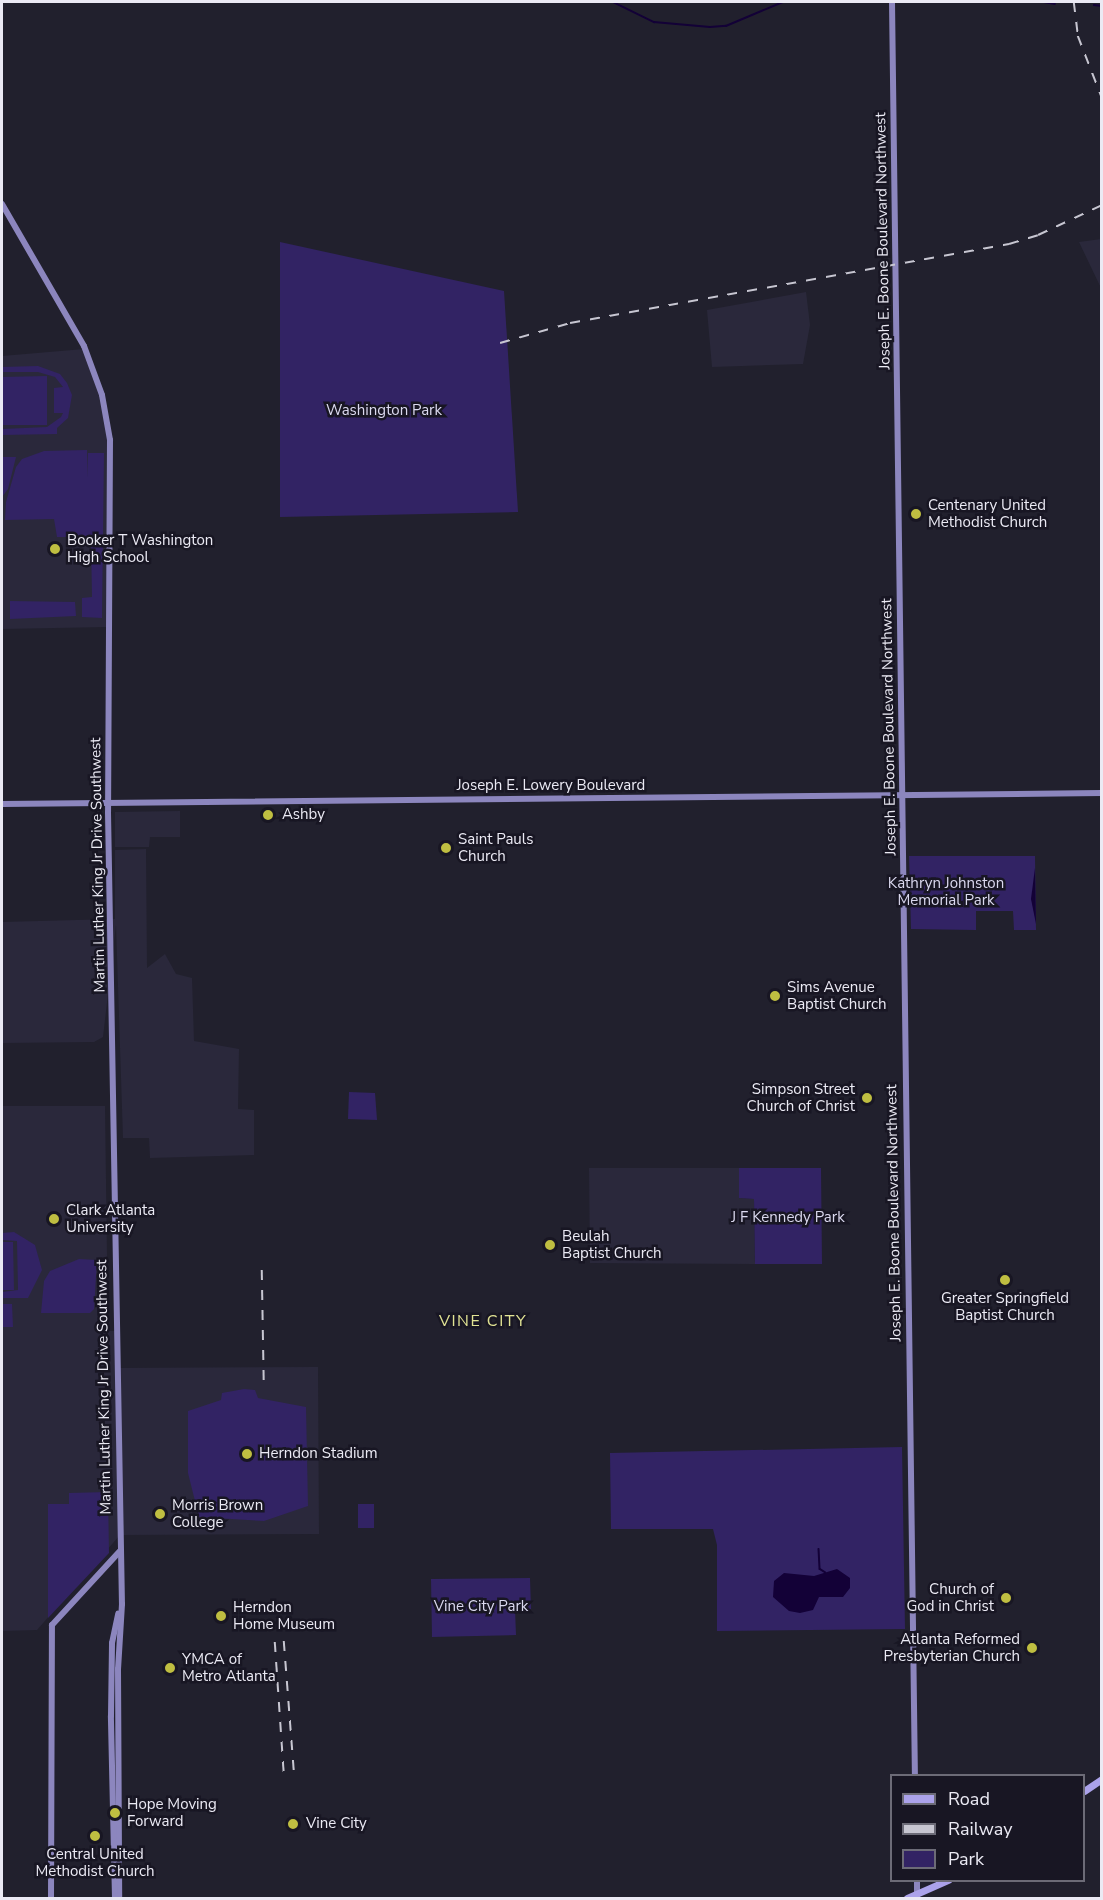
<!DOCTYPE html>
<style>
body{margin:0}
#map{position:relative;width:1103px;height:1900px;overflow:hidden;background:#21202d;font-family:"Nunito Sans",sans-serif}
div>[style]{position:absolute}
[style*='--x']{left:calc(var(--x)*1px);top:calc(var(--y)*1px);width:calc(var(--w)*1px);rotate:calc(var(--a)*1deg)}
.built>*{inset:0;background:#2a283b}
.green>*{inset:0;background:#322364}
.water>*{inset:0;background:#130137}
.stream>*{height:1.5px;margin:-0.75px;padding:0 0.75px;transform-origin:0.75px;border-radius:0.75px;background:#130137}
.secondary>*{height:6px;margin:-3px;padding:0 3px;transform-origin:3px;border-radius:3px;background:#8c86be}
.primary>*{height:7px;margin:-3.5px;padding:0 3.5px;transform-origin:3.5px;border-radius:3.5px;background:#aba2ea}
.rail>*{height:1.5px;margin-top:-0.75px;transform-origin:0;background:repeating-linear-gradient(90deg,#c7c6d1 0 10px,transparent 0 20px)}
.dots>*{width:16px;height:16px;translate:-50% -50%;box-sizing:border-box;border:3px solid #181623;border-radius:50%}
span{translate:-50% -50%;white-space:nowrap;text-align:center;line-height:1.15;-webkit-text-stroke:5px #181623;paint-order:stroke}
.street-label{font-size:15px;color:#ebeaf4}
.park-label{font-size:15px;color:#dbd9ef}
.poi-label{font-size:15px;color:#ebeaf4}
.left{translate:0 -50%;text-align:left}
.right{translate:-100% -50%;text-align:right}
.neighbourhood-label{font-size:16px;color:#e1e394;letter-spacing:1.5px}
.frame{position:absolute;inset:0;border:3px solid #ebeaf4;pointer-events:none}
.legend{position:absolute;left:890px;top:1774px;width:195px;height:108px;box-sizing:border-box;background:#181623;border:2px solid #6c6b77;margin:0;padding:8px 10px;list-style:none;font-size:18px;color:#ebeaf4}
.legend li{display:flex;align-items:center;gap:12px;height:30px}
.legend b{width:30px;border:2px solid #6c6b77}
</style>
<div id="map">
<div class="built">
<i style="clip-path:polygon(1101px 239px,1102px 239px,1101px 288px,1079px 242px)"></i>
<i style="clip-path:polygon(806px 292px,810px 325px,803px 364px,712px 367px,707px 310px)"></i>
<i style="clip-path:polygon(84px 349px,97px 380px,110px 440px,107px 627px,2px 629px,2px 356px)"></i>
<i style="clip-path:polygon(180px 811px,180px 837px,150px 837px,149px 847px,115px 847px,115px 812px)"></i>
<i style="clip-path:polygon(146px 849px,147px 968px,165px 954px,176px 974px,192px 978px,194px 1041px,239px 1049px,238px 1109px,254px 1110px,254px 1155px,150px 1158px,149px 1138px,123px 1138px,116px 925px,103px 1037px,94px 1042px,2px 1043px,2px 922px,115px 919px,115px 850px)"></i>
<i style="clip-path:polygon(2px 1106px,105px 1106px,108px 1331px,115px 1331px,116px 1368px,318px 1367px,319px 1534px,120px 1535px,37px 1630px,2px 1631px)"></i>
<i style="clip-path:polygon(589px 1168px,739px 1168px,739px 1198px,754px 1199px,755px 1264px,590px 1263px)"></i>
</div>
<div class="green">
<i style="clip-path:polygon(280px 242px,504px 291px,518px 512px,280px 517px)"></i>
<i style="clip-path:polygon(38px 366px,60px 374px,67px 383px,72px 395px,68px 418px,57px 428px,57px 434px,2px 435px,2px 429px,47px 427px,61px 417px,63px 413px,54px 413px,54px 388px,63px 387px,55px 377px,38px 372px,2px 372px,2px 367px)"></i>
<i style="clip-path:polygon(47px 376px,47px 425px,2px 425px,2px 377px)"></i>
<i style="clip-path:polygon(87px 450px,88px 478px,88px 453px,104px 453px,102px 618px,82px 617px,82px 598px,92px 597px,91px 542px,69px 542px,69px 537px,57px 537px,54px 519px,5px 520px,6px 502px,16px 467px,22px 459px,44px 451px)"></i>
<i style="clip-path:polygon(2px 457px,16px 457px,8px 489px,2px 497px)"></i>
<i style="clip-path:polygon(10px 601px,75px 602px,76px 616px,10px 619px)"></i>
<i style="clip-path:polygon(909px 856px,1035px 856px,1036px 930px,1014px 930px,1013px 911px,976px 911px,976px 930px,911px 929px)"></i>
<i style="clip-path:polygon(349px 1092px,375px 1093px,377px 1120px,348px 1119px)"></i>
<i style="clip-path:polygon(739px 1168px,821px 1168px,822px 1264px,755px 1264px,754px 1199px,739px 1198px)"></i>
<i style="clip-path:polygon(14px 1232px,35px 1245px,42px 1270px,28px 1298px,2px 1298px,2px 1292px,18px 1290px,17px 1241px,2px 1240px,2px 1233px)"></i>
<i style="clip-path:polygon(2px 1242px,13px 1242px,14px 1290px,2px 1290px)"></i>
<i style="clip-path:polygon(79px 1259px,97px 1260px,94px 1309px,90px 1313px,41px 1313px,44px 1281px,50px 1271px)"></i>
<i style="clip-path:polygon(2px 1304px,12px 1304px,13px 1327px,2px 1327px)"></i>
<i style="clip-path:polygon(244px 1389px,255px 1390px,258px 1398px,306px 1407px,308px 1506px,264px 1521px,199px 1517px,188px 1473px,188px 1411px,221px 1400px,222px 1393px)"></i>
<i style="clip-path:polygon(902px 1447px,905px 1629px,717px 1631px,717px 1545px,713px 1529px,611px 1529px,610px 1453px)"></i>
<i style="clip-path:polygon(108px 1492px,109px 1553px,48px 1618px,48px 1504px,69px 1504px,69px 1493px)"></i>
<i style="clip-path:polygon(358px 1504px,374px 1504px,374px 1528px,358px 1528px)"></i>
<i style="clip-path:polygon(530px 1578px,531px 1609px,515px 1609px,516px 1635px,432px 1637px,431px 1579px)"></i>
</div>
<div class="water">
<i style="clip-path:polygon(1035px 868px,1036px 924px,1031px 899px)"></i>
<i style="clip-path:polygon(837px 1569px,850px 1578px,850px 1588px,843px 1597px,819px 1597px,813px 1610px,800px 1613px,789px 1611px,773px 1597px,774px 1581px,784px 1573px,814px 1576px)"></i>
</div>
<div class="stream">
<i style="--x:433;--y:2;--w:55;--a:0"></i>
<i style="--x:613;--y:2;--w:46;--a:26"></i>
<i style="--x:654;--y:22;--w:56;--a:5.1"></i>
<i style="--x:710;--y:27;--w:16;--a:-4"></i>
<i style="--x:726;--y:26;--w:62;--a:-22.8"></i>
<i style="--x:1044;--y:2;--w:11;--a:10"></i>
<i style="--x:1094;--y:5;--w:8;--a:7"></i>
<i style="--x:819;--y:1549;--w:20;--a:87"></i>
<i style="--x:820;--y:1569;--w:6;--a:31"></i>
</div>
<div class="secondary">
<i style="--x:892;--y:2;--w:1774;--a:89.26"></i>
<i style="--x:2;--y:204;--w:164;--a:60"></i>
<i style="--x:84;--y:346;--w:52;--a:69.8"></i>
<i style="--x:102;--y:395;--w:46;--a:79.9"></i>
<i style="--x:110;--y:440;--w:372;--a:90.3"></i>
<i style="--x:108;--y:812;--w:792;--a:88.99"></i>
<i style="--x:122;--y:1604;--w:65;--a:93.5"></i>
<i style="--x:118;--y:1669;--w:229;--a:89.7"></i>
<i style="--x:2;--y:804;--w:1100;--a:-0.57"></i>
<i style="--x:917;--y:1880;--w:18;--a:90"></i>
<i style="--x:51;--y:1898;--w:273;--a:-89.8"></i>
<i style="--x:52;--y:1625;--w:100;--a:-47.4"></i>
<i style="--x:115;--y:1898;--w:182;--a:-91.3"></i>
<i style="--x:111;--y:1716;--w:73;--a:-89.2"></i>
<i style="--x:112;--y:1643;--w:30;--a:-78"></i>
</div>
<div class="primary">
<i style="--x:1084;--y:1791;--w:22;--a:-34"></i>
<i style="--x:907;--y:1898;--w:45;--a:-23.7"></i>
</div>
<div class="rail">
<i style="--x:1074;--y:2;--w:34;--a:83"></i>
<i style="--x:1078;--y:36;--w:66;--a:68.8"></i>
<i style="--x:500;--y:343;--w:73;--a:-15.9"></i>
<i style="--x:570;--y:323;--w:446;--a:-10.2"></i>
<i style="--x:1009;--y:244;--w:30;--a:-17"></i>
<i style="--x:1038;--y:235;--w:71;--a:-25.1"></i>
<i style="--x:262;--y:1270;--w:114;--a:89"></i>
<i style="--x:284;--y:1641;--w:131;--a:85.6"></i>
<i style="--x:275;--y:1642;--w:131;--a:86.1"></i>
</div>
<div class="dots">
<i style="left:916px;top:514px;background:#bfbe41"></i>
<i style="left:55px;top:549px;background:#bfbe41"></i>
<i style="left:268px;top:815px;background:#bfbe41"></i>
<i style="left:446px;top:848px;background:#bfbe41"></i>
<i style="left:775px;top:996px;background:#bfbe41"></i>
<i style="left:867px;top:1098px;background:#bfbe41"></i>
<i style="left:54px;top:1219px;background:#bfbe41"></i>
<i style="left:550px;top:1245px;background:#bfbe41"></i>
<i style="left:1005px;top:1280px;background:#bfbe41"></i>
<i style="left:247px;top:1454px;background:#bfbe41"></i>
<i style="left:160px;top:1514px;background:#bfbe41"></i>
<i style="left:1006px;top:1598px;background:#bfbe41"></i>
<i style="left:221px;top:1616px;background:#bfbe41"></i>
<i style="left:1032px;top:1648px;background:#bfbe41"></i>
<i style="left:170px;top:1668px;background:#bfbe41"></i>
<i style="left:115px;top:1813px;background:#bfbe41"></i>
<i style="left:293px;top:1824px;background:#bfbe41"></i>
<i style="left:95px;top:1836px;background:#bfbe41"></i>
</div>
<div class="street-label">
<span style="left:883px;top:241px;rotate:-91deg">Joseph E. Boone Boulevard Northwest</span>
<span style="left:889px;top:727px;rotate:-91deg">Joseph E. Boone Boulevard Northwest</span>
<span style="left:551px;top:786px">Joseph E. Lowery Boulevard</span>
<span style="left:98px;top:865px;rotate:-91deg">Martin Luther King Jr Drive Southwest</span>
<span style="left:894px;top:1213px;rotate:-91deg">Joseph E. Boone Boulevard Northwest</span>
<span style="left:104px;top:1387px;rotate:-91deg">Martin Luther King Jr Drive Southwest</span>
</div>
<div class="park-label">
<span style="left:384px;top:411px">Washington Park</span>
<span style="left:946px;top:892px">Kathryn Johnston<br>Memorial Park</span>
<span style="left:788px;top:1218px">J F Kennedy Park</span>
<span style="left:481px;top:1607px">Vine City Park</span>
</div>
<div class="poi-label">
<span class="left" style="left:928px;top:514px">Centenary United<br>Methodist Church</span>
<span class="left" style="left:67px;top:549px">Booker T Washington<br>High School</span>
<span class="left" style="left:282px;top:815px">Ashby</span>
<span class="left" style="left:458px;top:848px">Saint Pauls<br>Church</span>
<span class="left" style="left:787px;top:996px">Sims Avenue<br>Baptist Church</span>
<span class="right" style="left:855px;top:1098px">Simpson Street<br>Church of Christ</span>
<span class="left" style="left:66px;top:1219px">Clark Atlanta<br>University</span>
<span class="left" style="left:562px;top:1245px">Beulah<br>Baptist Church</span>
<span style="left:1005px;top:1307px">Greater Springfield<br>Baptist Church</span>
<span class="left" style="left:259px;top:1454px">Herndon Stadium</span>
<span class="left" style="left:172px;top:1514px">Morris Brown<br>College</span>
<span class="right" style="left:994px;top:1598px">Church of<br>God in Christ</span>
<span class="left" style="left:233px;top:1616px">Herndon<br>Home Museum</span>
<span class="right" style="left:1020px;top:1648px">Atlanta Reformed<br>Presbyterian Church</span>
<span class="left" style="left:182px;top:1668px">YMCA of<br>Metro Atlanta</span>
<span class="left" style="left:127px;top:1813px">Hope Moving<br>Forward</span>
<span class="left" style="left:306px;top:1824px">Vine City</span>
<span style="left:95px;top:1863px">Central United<br>Methodist Church</span>
</div>
<div class="neighbourhood-label">
<span style="left:483px;top:1321px">VINE CITY</span>
</div>
<div class="frame"></div>
<ul class="legend">
<li><b style="height:8px;background:#aba2ea"></b>Road</li>
<li><b style="height:8px;background:#c7c6d1"></b>Railway</li>
<li><b style="height:16px;background:#322364"></b>Park</li>
</ul>
</div>
